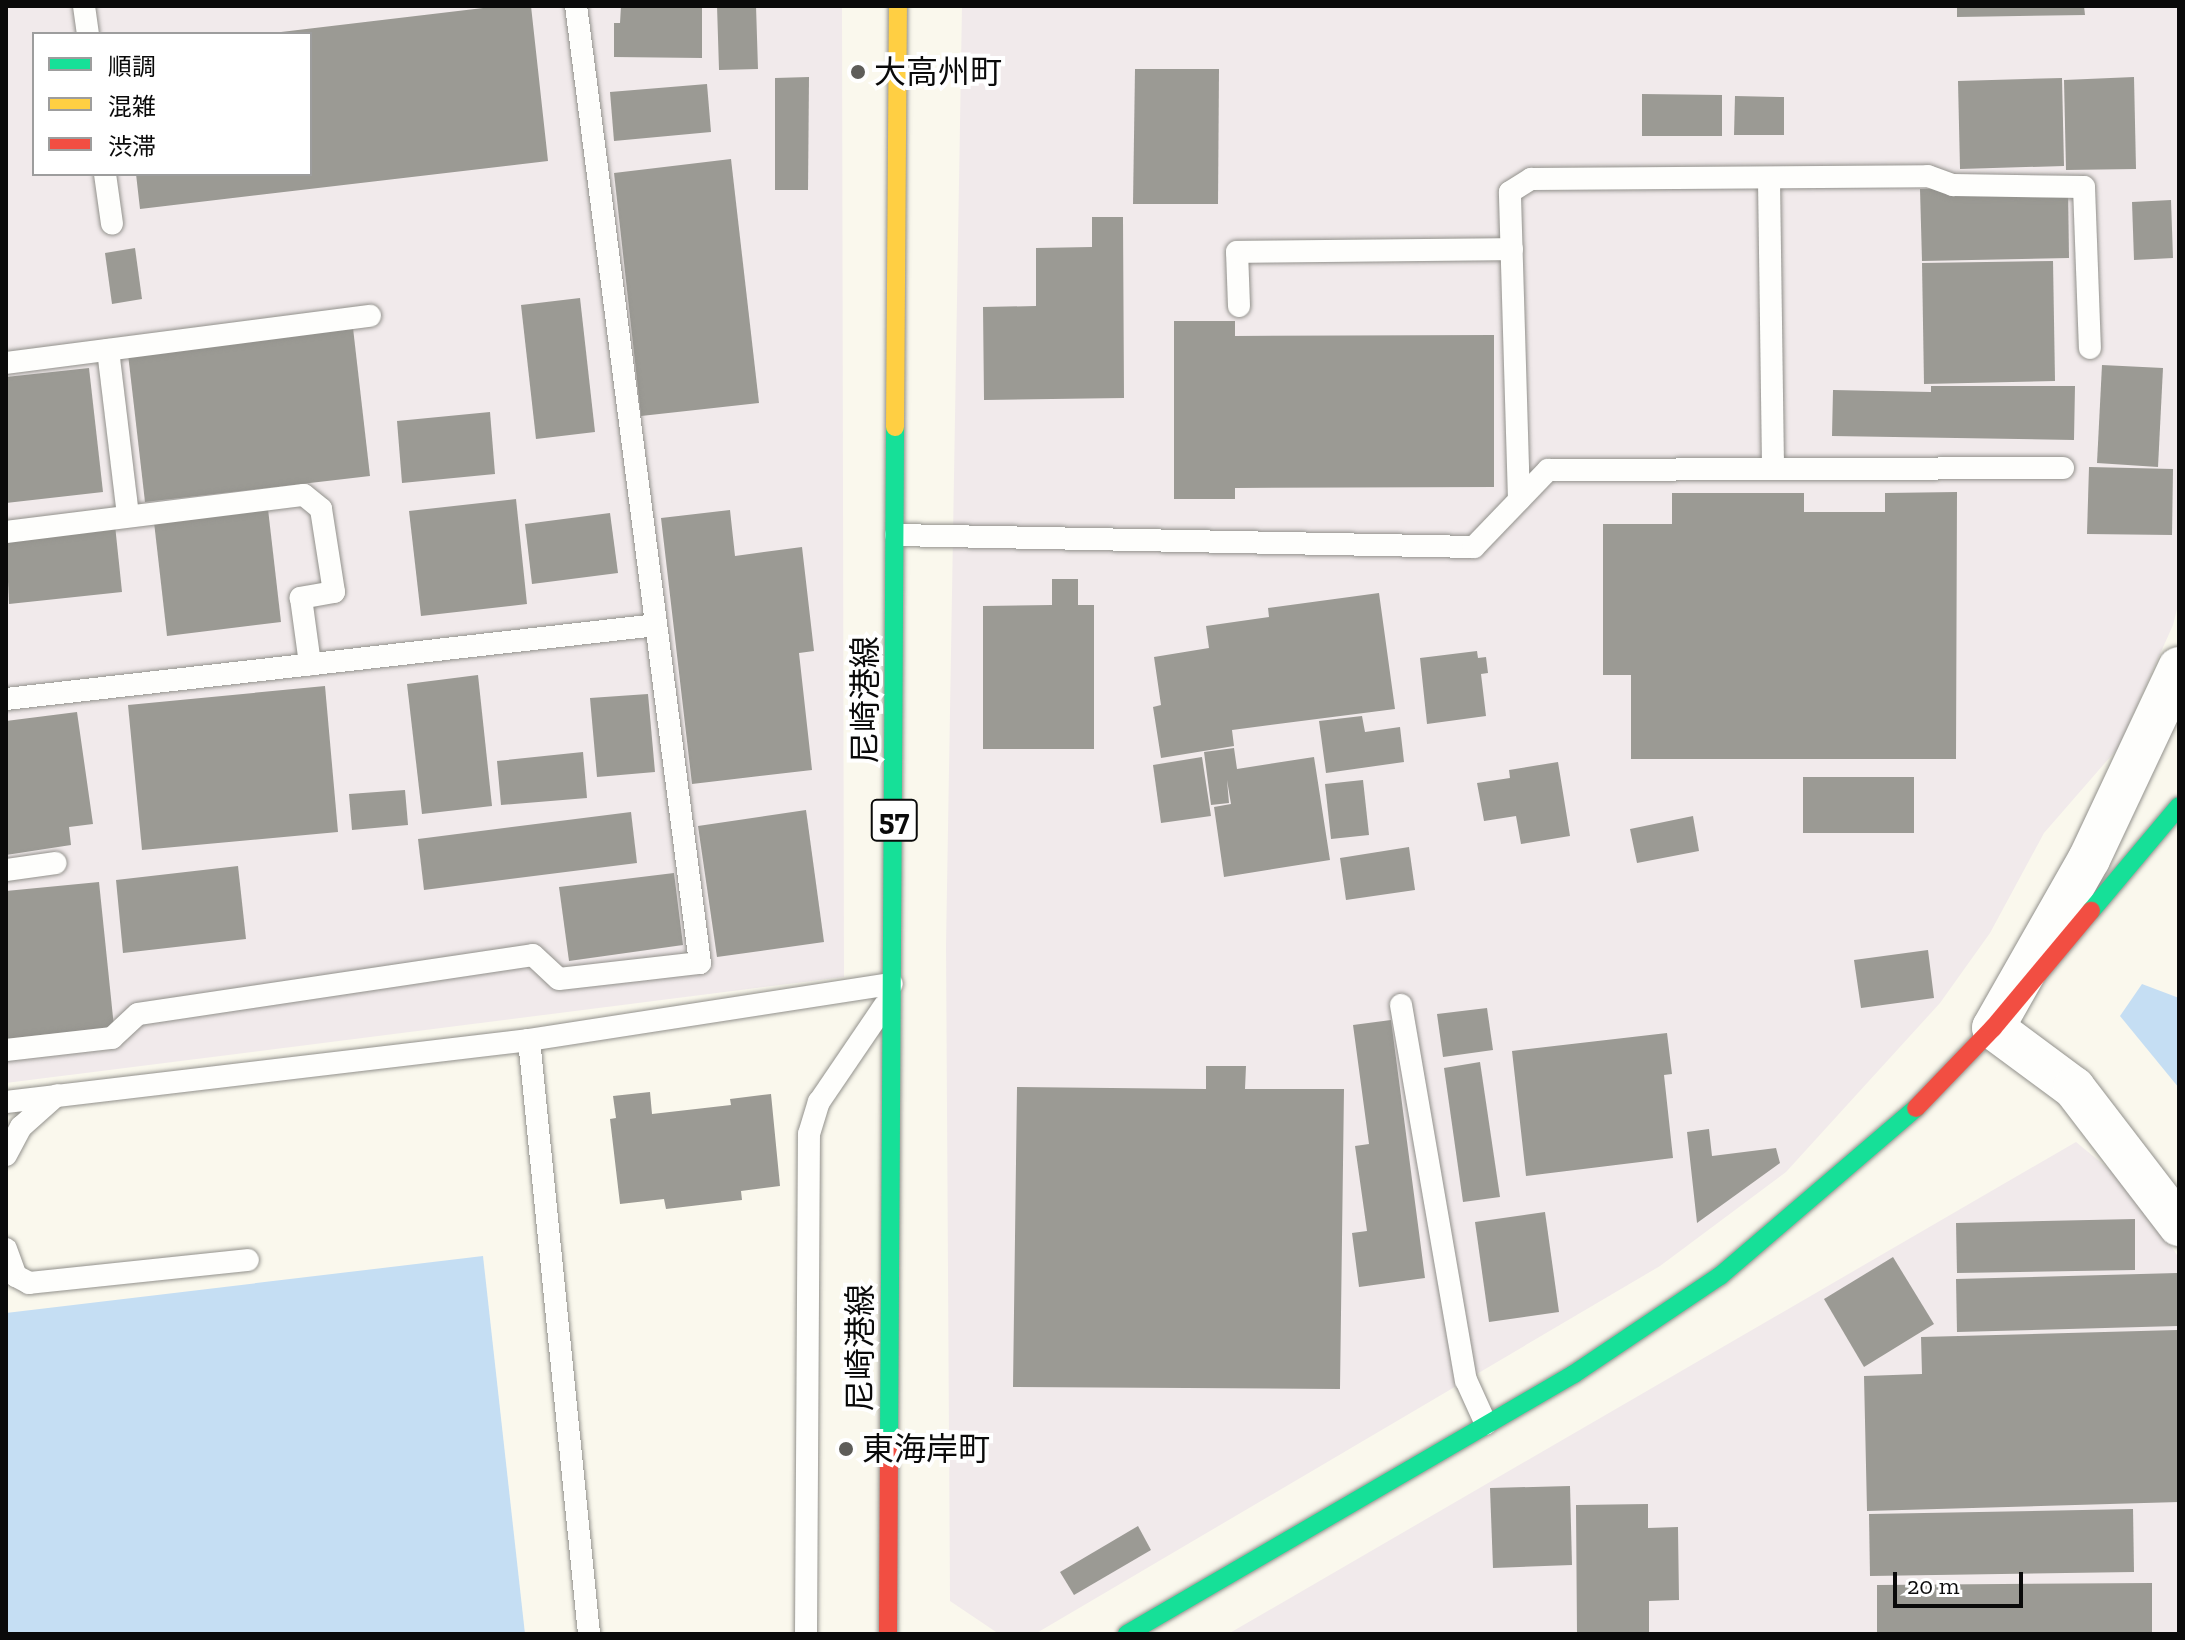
<!DOCTYPE html>
<meta charset="utf-8">
<style>
body{margin:0}
#map{position:relative;width:2185px;height:1640px;overflow:hidden;background:#faf8ed;font-family:"Zilla Slab","Noto Sans JP",serif}
div>[style]{position:absolute}
[style*='--x']{left:calc(var(--x)*1px);top:calc(var(--y)*1px);width:calc(var(--w)*1px);rotate:calc(var(--a)*1deg)}
.industrial>*{inset:0;background:#f1eaeb}
.water>*{inset:0;background:#c5def3}
.building>*{inset:0;background:#9b9a94}
.roads{filter:drop-shadow(0 0 2px #92918c) drop-shadow(0 0 2px #92918c)}
.lane>*{height:22px;margin:-11px;padding:0 11px;transform-origin:11px;border-radius:11px;background:#fefefc}
.street>*{height:42px;margin:-21px;padding:0 21px;transform-origin:21px;border-radius:21px;background:#fefefc}
.fast>*{height:18px;margin:-9px;padding:0 9px;transform-origin:9px;border-radius:9px;background:#16e098}
.slow>*{height:18px;margin:-9px;padding:0 9px;transform-origin:9px;border-radius:9px;background:#ffcf43}
.jam>*{height:18px;margin:-9px;padding:0 9px;transform-origin:9px;border-radius:9px;background:#f24e42}
.dots>*{width:22px;height:22px;translate:-50% -50%;box-sizing:border-box;border:4px solid #fff;border-radius:50%}
span{translate:-50% -50%;white-space:nowrap;text-align:center;line-height:1.15;-webkit-text-stroke:8px #fff;paint-order:stroke}
.shield-label span{padding:2px 6px;background:#fff;border:2px solid;border-radius:6px;-webkit-text-stroke-width:0}
.shield-label{font-size:30px;color:#0a0a0a;font-weight:700}
.poi-label{font-size:32px;color:#0a0a0a}
.left{translate:0 -50%;text-align:left}
.street-label{font-size:32px;color:#0a0a0a}
.frame{position:absolute;inset:0;border:8px solid #0a0a0a;pointer-events:none}
.legend{position:absolute;left:32px;top:32px;width:280px;height:144px;box-sizing:border-box;background:#fff;border:2px solid #9d9d9d;margin:0;padding:10px 14px;list-style:none;font-size:24px;color:#0a0a0a}
.legend li{display:flex;align-items:center;gap:16px;height:40px}
.legend b{width:40px;border:2px solid #9d9d9d}
.scale{position:absolute;left:1893px;top:1572px;width:130px;height:36px;box-sizing:border-box;border:4px solid #0a0a0a;border-top:0;padding-left:10px;font-size:24px;line-height:28px;white-space:nowrap;color:#0a0a0a;-webkit-text-stroke:6px #fff;paint-order:stroke}
</style>
<div id="map">
<div class="industrial">
<i style="clip-path:polygon(evenodd,6px 6px,842px 6px,844px 977px,6px 1083px,6px 6px,34px 34px,310px 34px,310px 174px,34px 174px,34px 34px)"></i>
<i style="clip-path:polygon(962px 6px,2179px 6px,2179px 601px,2173px 625px,2118px 748px,2044px 833px,1990px 933px,1940px 1003px,1786px 1172px,1660px 1266px,1035px 1634px,999px 1634px,950px 1601px,946px 946px)"></i>
<i style="clip-path:polygon(2076px 1142px,2132px 1188px,2179px 1258px,2179px 1634px,1228px 1634px)"></i>
</div>
<div class="water">
<i style="clip-path:polygon(2142px 984px,2179px 998px,2179px 1088px,2120px 1016px)"></i>
<i style="clip-path:polygon(483px 1256px,525px 1634px,6px 1634px,6px 1313px)"></i>
</div>
<div class="building">
<i style="clip-path:polygon(500px 6px,531px 6px,548px 161px,140px 209px,136px 174px,310px 174px,310px 34px,281px 32px)"></i>
<i style="clip-path:polygon(621px 6px,702px 6px,702px 58px,614px 57px,614px 23px,620px 23px)"></i>
<i style="clip-path:polygon(717px 6px,756px 6px,758px 69px,719px 70px)"></i>
<i style="clip-path:polygon(1957px 6px,2084px 6px,2085px 15px,1957px 17px)"></i>
<i style="clip-path:polygon(1135px 69px,1219px 69px,1218px 204px,1133px 204px)"></i>
<i style="clip-path:polygon(809px 77px,808px 190px,775px 190px,775px 78px)"></i>
<i style="clip-path:polygon(2134px 77px,2136px 169px,2066px 170px,2064px 80px)"></i>
<i style="clip-path:polygon(2062px 78px,2064px 166px,1960px 169px,1958px 81px)"></i>
<i style="clip-path:polygon(707px 84px,711px 132px,614px 141px,610px 92px)"></i>
<i style="clip-path:polygon(1642px 94px,1722px 95px,1722px 136px,1642px 136px)"></i>
<i style="clip-path:polygon(1735px 96px,1784px 97px,1784px 135px,1734px 135px)"></i>
<i style="clip-path:polygon(731px 159px,759px 403px,641px 416px,614px 173px)"></i>
<i style="clip-path:polygon(2068px 187px,2069px 258px,1922px 261px,1920px 189px)"></i>
<i style="clip-path:polygon(2171px 200px,2173px 258px,2134px 260px,2132px 202px)"></i>
<i style="clip-path:polygon(1092px 217px,1123px 217px,1124px 398px,984px 400px,983px 307px,1036px 306px,1036px 248px,1092px 247px)"></i>
<i style="clip-path:polygon(135px 248px,142px 299px,112px 304px,105px 253px)"></i>
<i style="clip-path:polygon(2053px 261px,2055px 381px,1924px 384px,1922px 263px)"></i>
<i style="clip-path:polygon(580px 298px,595px 432px,536px 439px,521px 305px)"></i>
<i style="clip-path:polygon(1174px 321px,1235px 321px,1235px 336px,1494px 335px,1494px 487px,1235px 488px,1235px 499px,1174px 499px)"></i>
<i style="clip-path:polygon(353px 328px,370px 476px,145px 502px,128px 354px)"></i>
<i style="clip-path:polygon(2102px 365px,2163px 368px,2158px 467px,2097px 463px)"></i>
<i style="clip-path:polygon(89px 368px,103px 492px,6px 503px,6px 377px)"></i>
<i style="clip-path:polygon(1931px 386px,2075px 386px,2074px 440px,1832px 436px,1833px 390px,1931px 392px)"></i>
<i style="clip-path:polygon(490px 412px,495px 474px,402px 483px,397px 421px)"></i>
<i style="clip-path:polygon(2089px 467px,2173px 469px,2172px 535px,2087px 534px)"></i>
<i style="clip-path:polygon(1957px 492px,1956px 759px,1631px 759px,1631px 675px,1603px 675px,1603px 524px,1672px 524px,1672px 493px,1804px 493px,1804px 512px,1885px 512px,1885px 493px)"></i>
<i style="clip-path:polygon(516px 499px,527px 604px,421px 616px,409px 511px)"></i>
<i style="clip-path:polygon(268px 509px,281px 622px,167px 636px,154px 522px)"></i>
<i style="clip-path:polygon(730px 510px,735px 556px,802px 547px,814px 651px,799px 653px,812px 770px,692px 784px,661px 518px)"></i>
<i style="clip-path:polygon(610px 513px,618px 573px,532px 584px,525px 524px)"></i>
<i style="clip-path:polygon(115px 525px,122px 592px,9px 604px,6px 537px)"></i>
<i style="clip-path:polygon(1052px 579px,1078px 579px,1078px 605px,1094px 605px,1094px 749px,983px 749px,983px 606px,1052px 605px)"></i>
<i style="clip-path:polygon(1379px 593px,1395px 709px,1232px 730px,1234px 746px,1161px 758px,1153px 707px,1161px 705px,1154px 657px,1209px 648px,1206px 626px,1269px 617px,1268px 608px)"></i>
<i style="clip-path:polygon(1477px 651px,1478px 658px,1486px 657px,1488px 673px,1481px 674px,1486px 716px,1427px 724px,1420px 658px)"></i>
<i style="clip-path:polygon(478px 675px,492px 806px,422px 814px,407px 684px)"></i>
<i style="clip-path:polygon(325px 686px,338px 832px,142px 850px,128px 705px)"></i>
<i style="clip-path:polygon(648px 694px,655px 772px,597px 777px,590px 698px)"></i>
<i style="clip-path:polygon(77px 712px,93px 824px,69px 827px,71px 845px,6px 855px,6px 721px)"></i>
<i style="clip-path:polygon(1362px 716px,1365px 732px,1400px 727px,1404px 762px,1326px 773px,1319px 721px)"></i>
<i style="clip-path:polygon(1234px 748px,1237px 769px,1314px 757px,1330px 860px,1224px 877px,1214px 807px,1231px 804px,1227px 780px,1229px 803px,1211px 805px,1204px 752px)"></i>
<i style="clip-path:polygon(583px 752px,587px 798px,501px 805px,497px 761px)"></i>
<i style="clip-path:polygon(1202px 757px,1211px 816px,1161px 823px,1153px 765px)"></i>
<i style="clip-path:polygon(1558px 762px,1570px 836px,1521px 844px,1516px 816px,1484px 821px,1477px 783px,1510px 778px,1509px 770px)"></i>
<i style="clip-path:polygon(1803px 777px,1914px 777px,1914px 833px,1803px 833px)"></i>
<i style="clip-path:polygon(1363px 780px,1369px 835px,1331px 839px,1325px 784px)"></i>
<i style="clip-path:polygon(405px 790px,408px 825px,352px 830px,349px 794px)"></i>
<i style="clip-path:polygon(806px 810px,824px 942px,717px 957px,698px 826px)"></i>
<i style="clip-path:polygon(631px 812px,637px 863px,424px 890px,418px 839px)"></i>
<i style="clip-path:polygon(1693px 816px,1699px 851px,1637px 863px,1630px 829px)"></i>
<i style="clip-path:polygon(1409px 847px,1415px 890px,1346px 900px,1340px 858px)"></i>
<i style="clip-path:polygon(238px 866px,246px 939px,123px 953px,116px 880px)"></i>
<i style="clip-path:polygon(674px 873px,683px 945px,569px 961px,559px 887px)"></i>
<i style="clip-path:polygon(99px 882px,114px 1027px,6px 1039px,6px 891px)"></i>
<i style="clip-path:polygon(1928px 950px,1934px 998px,1861px 1008px,1854px 960px)"></i>
<i style="clip-path:polygon(1487px 1008px,1493px 1050px,1443px 1057px,1437px 1014px)"></i>
<i style="clip-path:polygon(1391px 1020px,1425px 1278px,1359px 1287px,1352px 1233px,1367px 1231px,1355px 1146px,1369px 1144px,1353px 1025px)"></i>
<i style="clip-path:polygon(1667px 1033px,1672px 1074px,1664px 1075px,1673px 1158px,1526px 1176px,1512px 1051px)"></i>
<i style="clip-path:polygon(1480px 1062px,1500px 1197px,1463px 1202px,1444px 1068px)"></i>
<i style="clip-path:polygon(1206px 1066px,1246px 1066px,1245px 1089px,1344px 1089px,1340px 1389px,1013px 1387px,1017px 1087px,1206px 1089px)"></i>
<i style="clip-path:polygon(650px 1092px,652px 1114px,731px 1105px,730px 1099px,771px 1094px,780px 1186px,741px 1191px,742px 1200px,666px 1209px,664px 1199px,620px 1204px,610px 1119px,616px 1118px,613px 1096px)"></i>
<i style="clip-path:polygon(1709px 1129px,1712px 1156px,1776px 1148px,1780px 1163px,1697px 1223px,1687px 1132px)"></i>
<i style="clip-path:polygon(1545px 1212px,1559px 1312px,1489px 1322px,1475px 1222px)"></i>
<i style="clip-path:polygon(2135px 1219px,2135px 1270px,1957px 1273px,1956px 1223px)"></i>
<i style="clip-path:polygon(1893px 1257px,1934px 1324px,1864px 1367px,1824px 1299px)"></i>
<i style="clip-path:polygon(2177px 1273px,2178px 1326px,1957px 1332px,1956px 1279px)"></i>
<i style="clip-path:polygon(2177px 1330px,2179px 1502px,1867px 1511px,1864px 1376px,1922px 1374px,1921px 1337px)"></i>
<i style="clip-path:polygon(1570px 1486px,1572px 1565px,1493px 1568px,1490px 1488px)"></i>
<i style="clip-path:polygon(1648px 1504px,1648px 1528px,1678px 1527px,1679px 1600px,1649px 1601px,1649px 1634px,1577px 1634px,1576px 1505px)"></i>
<i style="clip-path:polygon(2133px 1509px,2134px 1572px,1870px 1576px,1869px 1514px)"></i>
<i style="clip-path:polygon(1138px 1526px,1151px 1550px,1074px 1595px,1060px 1572px)"></i>
<i style="clip-path:polygon(2152px 1583px,2152px 1634px,1877px 1634px,1877px 1585px)"></i>
</div>
<div class="roads">
<div class="lane">
<i style="--x:84;--y:6;--w:28;--a:82"></i>
<i style="--x:105;--y:174;--w:50;--a:82"></i>
<i style="--x:1769;--y:180;--w:289;--a:89.2"></i>
<i style="--x:1239;--y:306;--w:54;--a:-92.1"></i>
<i style="--x:1237;--y:252;--w:275;--a:-0.6"></i>
<i style="--x:108;--y:350;--w:167;--a:83.1"></i>
<i style="--x:6;--y:363;--w:367;--a:-7.4"></i>
<i style="--x:1519;--y:500;--w:308;--a:-91.7"></i>
<i style="--x:1510;--y:192;--w:25;--a:-32"></i>
<i style="--x:1531;--y:179;--w:397;--a:-0.4"></i>
<i style="--x:1928;--y:176;--w:27;--a:20"></i>
<i style="--x:1953;--y:185;--w:131;--a:0.9"></i>
<i style="--x:2084;--y:187;--w:161;--a:87.9"></i>
<i style="--x:6;--y:532;--w:300;--a:-7.1"></i>
<i style="--x:304;--y:495;--w:22;--a:39"></i>
<i style="--x:321;--y:509;--w:84;--a:81.1"></i>
<i style="--x:334;--y:592;--w:34;--a:170"></i>
<i style="--x:301;--y:598;--w:67;--a:82.2"></i>
<i style="--x:896;--y:535;--w:578;--a:1.19"></i>
<i style="--x:1474;--y:547;--w:107;--a:-46.1"></i>
<i style="--x:1548;--y:470;--w:515;--a:-0.22"></i>
<i style="--x:6;--y:699;--w:654;--a:-6.49"></i>
<i style="--x:6;--y:870;--w:50;--a:-8"></i>
<i style="--x:1401;--y:1005;--w:381;--a:80.2"></i>
<i style="--x:1466;--y:1380;--w:48;--a:65.6"></i>
<i style="--x:529;--y:1040;--w:597;--a:84.23"></i>
<i style="--x:6;--y:1050;--w:107;--a:-6.5"></i>
<i style="--x:112;--y:1038;--w:35;--a:-43"></i>
<i style="--x:138;--y:1014;--w:399;--a:-8.5"></i>
<i style="--x:533;--y:955;--w:35;--a:43"></i>
<i style="--x:559;--y:979;--w:142;--a:-6.5"></i>
<i style="--x:700;--y:963;--w:965;--a:-97.38"></i>
<i style="--x:6;--y:1102;--w:527;--a:-6.76"></i>
<i style="--x:529;--y:1040;--w:367;--a:-8.8"></i>
<i style="--x:6;--y:1155;--w:32;--a:-62"></i>
<i style="--x:21;--y:1127;--w:48;--a:-41.6"></i>
<i style="--x:6;--y:1249;--w:29;--a:70"></i>
<i style="--x:16;--y:1276;--w:15;--a:28"></i>
<i style="--x:29;--y:1283;--w:220;--a:-6"></i>
<i style="--x:806;--y:1634;--w:500;--a:-89.66"></i>
<i style="--x:809;--y:1134;--w:34;--a:-73"></i>
<i style="--x:819;--y:1102;--w:117;--a:-55.8"></i>
</div>
<div class="street">
<i style="--x:2179;--y:668;--w:211;--a:115.2"></i>
<i style="--x:2089;--y:859;--w:194;--a:119.6"></i>
<i style="--x:1993;--y:1028;--w:101;--a:36.5"></i>
<i style="--x:2074;--y:1088;--w:173;--a:52.5"></i>
</div>
<div class="fast">
<i style="--x:2091;--y:911;--w:137;--a:-50"></i>
<i style="--x:889;--y:1445;--w:1018;--a:-89.66"></i>
<i style="--x:1127;--y:1634;--w:517;--a:-30.18"></i>
<i style="--x:1574;--y:1374;--w:176;--a:-33.9"></i>
<i style="--x:1720;--y:1276;--w:258;--a:-40.6"></i>
</div>
<div class="slow">
<i style="--x:895;--y:427;--w:421;--a:-89.6"></i>
</div>
<div class="jam">
<i style="--x:1916;--y:1108;--w:111;--a:-46.1"></i>
<i style="--x:1993;--y:1028;--w:153;--a:-50.1"></i>
<i style="--x:888;--y:1634;--w:189;--a:-89.7"></i>
</div>
</div>
<div class="dots">
<i style="left:858px;top:72px;background:#5e5d59"></i>
<i style="left:846px;top:1449px;background:#5e5d59"></i>
</div>
<div class="shield-label">
<span style="left:894px;top:820px">57</span>
</div>
<div class="poi-label">
<span class="left" style="left:874px;top:72px">大高州町</span>
<span class="left" style="left:862px;top:1449px">東海岸町</span>
</div>
<div class="street-label">
<span style="left:865px;top:700px;rotate:-90deg">尼崎港線</span>
<span style="left:860px;top:1348px;rotate:-90deg">尼崎港線</span>
</div>
<div class="frame"></div>
<ul class="legend">
<li><b style="height:10px;background:#16e098"></b>順調</li>
<li><b style="height:10px;background:#ffcf43"></b>混雑</li>
<li><b style="height:10px;background:#f24e42"></b>渋滞</li>
</ul>
<div class="scale">20 m</div>
</div>
